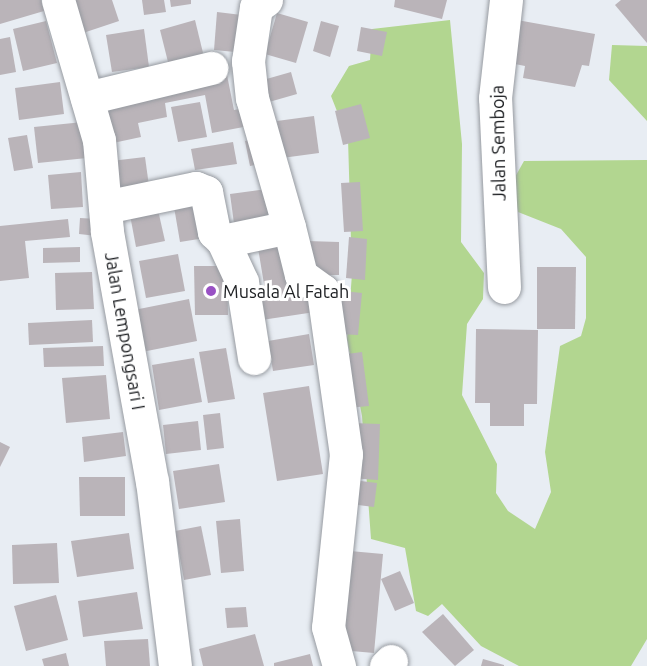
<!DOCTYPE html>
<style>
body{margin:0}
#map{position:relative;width:647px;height:666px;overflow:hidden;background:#e8edf3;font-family:Ubuntu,sans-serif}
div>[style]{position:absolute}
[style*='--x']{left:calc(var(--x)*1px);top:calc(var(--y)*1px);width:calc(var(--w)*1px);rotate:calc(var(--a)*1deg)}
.green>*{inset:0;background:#b2d690}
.building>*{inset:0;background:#bab4b9}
.roads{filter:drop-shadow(0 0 2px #969aa0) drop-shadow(0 0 2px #969aa0)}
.minor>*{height:33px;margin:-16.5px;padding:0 16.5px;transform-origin:16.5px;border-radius:16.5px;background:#fff}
.dots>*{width:16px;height:16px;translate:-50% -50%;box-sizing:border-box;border:3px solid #fff;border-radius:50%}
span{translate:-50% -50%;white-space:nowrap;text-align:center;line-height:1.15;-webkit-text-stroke:6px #fff;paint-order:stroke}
.street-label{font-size:18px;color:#202225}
.poi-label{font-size:18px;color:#202225}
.left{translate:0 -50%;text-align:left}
</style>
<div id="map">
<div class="green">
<i style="clip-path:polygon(450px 20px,462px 144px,461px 242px,484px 273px,483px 299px,467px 324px,462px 395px,497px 464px,496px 493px,508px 511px,535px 529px,551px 492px,545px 452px,560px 346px,581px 336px,586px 318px,586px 257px,561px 229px,518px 212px,510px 186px,524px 161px,647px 160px,647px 639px,631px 666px,519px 666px,481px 646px,442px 604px,428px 616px,416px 611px,405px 548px,371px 539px,362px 416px,347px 339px,352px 274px,348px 139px,331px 96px,349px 66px,370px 60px,372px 29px)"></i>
<i style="clip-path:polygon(612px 45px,647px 46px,647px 121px,609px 80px)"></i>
</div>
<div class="building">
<i style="clip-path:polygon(0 0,41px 0,44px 11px,0 24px)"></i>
<i style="clip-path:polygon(72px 0,112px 0,119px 21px,83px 33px)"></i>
<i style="clip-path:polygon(142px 0,164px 0,166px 12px,144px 15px)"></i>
<i style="clip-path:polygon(170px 0,191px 0,191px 4px,171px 7px)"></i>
<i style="clip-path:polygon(395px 0,447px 0,442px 19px,394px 7px)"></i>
<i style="clip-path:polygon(621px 0,647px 0,647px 43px,615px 5px)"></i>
<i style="clip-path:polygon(217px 12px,250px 16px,246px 53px,214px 50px)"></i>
<i style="clip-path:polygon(277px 13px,308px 22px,296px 63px,265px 54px)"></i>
<i style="clip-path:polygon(195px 20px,204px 57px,169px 66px,160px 30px)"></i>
<i style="clip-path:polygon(517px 20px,595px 34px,589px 66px,582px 65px,575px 87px,523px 78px,525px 66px,510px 63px)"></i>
<i style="clip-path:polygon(46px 21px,57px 63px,23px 71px,13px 29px)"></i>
<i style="clip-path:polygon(321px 21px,339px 26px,330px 57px,313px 51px)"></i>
<i style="clip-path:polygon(361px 27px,387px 32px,382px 56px,357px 51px)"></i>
<i style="clip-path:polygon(144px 29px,149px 67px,112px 72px,106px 35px)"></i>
<i style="clip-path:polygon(10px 37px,16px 72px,0 75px,0 39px)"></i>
<i style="clip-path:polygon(291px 72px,297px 94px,269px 102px,263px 80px)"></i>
<i style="clip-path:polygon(227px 75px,234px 110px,250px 107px,254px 125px,212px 133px,205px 95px,165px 103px,167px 117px,138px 123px,141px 137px,113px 143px,104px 98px)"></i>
<i style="clip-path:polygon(60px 82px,64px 114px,19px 120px,15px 88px)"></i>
<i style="clip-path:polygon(200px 102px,207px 137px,178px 142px,171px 107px)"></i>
<i style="clip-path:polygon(361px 104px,370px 138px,343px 145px,335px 111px)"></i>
<i style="clip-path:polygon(314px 116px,319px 153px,282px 158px,277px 121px)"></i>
<i style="clip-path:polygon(83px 122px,87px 158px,38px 163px,34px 127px)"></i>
<i style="clip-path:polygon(27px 135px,33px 168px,14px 171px,8px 138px)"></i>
<i style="clip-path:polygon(263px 137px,268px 162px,250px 166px,245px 141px)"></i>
<i style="clip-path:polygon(233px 142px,237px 164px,195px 170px,191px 149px)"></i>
<i style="clip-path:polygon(145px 157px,149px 186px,115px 190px,111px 161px)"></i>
<i style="clip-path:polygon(81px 172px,83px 207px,51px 209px,48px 175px)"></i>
<i style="clip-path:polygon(360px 182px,363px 231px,344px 232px,341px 183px)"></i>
<i style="clip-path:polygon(267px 189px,271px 226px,235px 231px,230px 194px)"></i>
<i style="clip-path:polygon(199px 203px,205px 238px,180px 242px,174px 207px)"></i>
<i style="clip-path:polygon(158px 210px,165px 241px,136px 247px,130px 215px)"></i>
<i style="clip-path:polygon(80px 218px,98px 219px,97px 236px,79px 234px)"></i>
<i style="clip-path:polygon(68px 219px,70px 237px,25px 241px,29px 278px,0 281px,0 226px)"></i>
<i style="clip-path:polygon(349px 237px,367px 239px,365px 280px,346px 278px)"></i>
<i style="clip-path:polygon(307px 241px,339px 242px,339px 275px,307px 275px)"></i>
<i style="clip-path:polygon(289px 243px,297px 294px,312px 292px,315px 312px,255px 321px,251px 298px,266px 296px,258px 248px)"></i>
<i style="clip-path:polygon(80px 247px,80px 262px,43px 263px,43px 248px)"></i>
<i style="clip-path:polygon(178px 254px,185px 291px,146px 298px,139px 261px)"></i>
<i style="clip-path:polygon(194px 266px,227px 266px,228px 315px,195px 315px)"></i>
<i style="clip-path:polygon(537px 267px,576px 267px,575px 329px,537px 329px)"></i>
<i style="clip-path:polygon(92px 272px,94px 309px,56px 310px,55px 273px)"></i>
<i style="clip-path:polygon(343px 291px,362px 293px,358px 335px,339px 334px)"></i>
<i style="clip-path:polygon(189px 299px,197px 341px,142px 352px,134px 310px)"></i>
<i style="clip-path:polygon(92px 320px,93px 342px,29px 345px,28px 323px)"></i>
<i style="clip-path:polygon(476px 329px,538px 330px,537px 404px,524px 404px,524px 426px,490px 426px,490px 403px,475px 403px)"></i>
<i style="clip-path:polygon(309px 334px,314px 365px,273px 371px,268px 341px)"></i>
<i style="clip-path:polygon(103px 346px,104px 366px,44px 367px,43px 348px)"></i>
<i style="clip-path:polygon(226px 348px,235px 399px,208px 403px,199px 352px)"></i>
<i style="clip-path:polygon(362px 352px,369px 406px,347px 408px,339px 355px)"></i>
<i style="clip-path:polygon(194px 358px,202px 402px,159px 410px,152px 365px)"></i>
<i style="clip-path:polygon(106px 375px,110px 419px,66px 423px,62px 378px)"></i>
<i style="clip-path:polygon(309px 386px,323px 474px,277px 481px,263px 393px)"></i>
<i style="clip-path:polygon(220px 413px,224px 448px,207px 450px,203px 415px)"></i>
<i style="clip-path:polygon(198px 421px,201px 450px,166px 454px,163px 425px)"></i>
<i style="clip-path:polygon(352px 423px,380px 424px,378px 480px,349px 478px)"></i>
<i style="clip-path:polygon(123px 432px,126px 456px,84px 462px,82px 437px)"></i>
<i style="clip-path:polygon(0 442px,10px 447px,0 467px)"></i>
<i style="clip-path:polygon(219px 464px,225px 502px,179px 509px,173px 471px)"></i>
<i style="clip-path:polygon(79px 477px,125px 477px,125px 516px,80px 516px)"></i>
<i style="clip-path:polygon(353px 480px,377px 483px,374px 507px,350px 504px)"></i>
<i style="clip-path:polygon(240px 519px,244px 571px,221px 573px,216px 521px)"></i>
<i style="clip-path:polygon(201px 526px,211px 575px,184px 580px,175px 531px)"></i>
<i style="clip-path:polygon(129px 533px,134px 569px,77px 577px,71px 541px)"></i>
<i style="clip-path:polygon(57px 543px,59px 583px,13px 584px,12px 545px)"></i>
<i style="clip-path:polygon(350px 551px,383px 554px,374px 653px,340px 650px)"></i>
<i style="clip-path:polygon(400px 571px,414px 603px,395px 611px,381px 579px)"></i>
<i style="clip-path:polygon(137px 592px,143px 629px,83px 637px,78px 601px)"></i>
<i style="clip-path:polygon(56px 595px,68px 640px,26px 651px,14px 606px)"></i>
<i style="clip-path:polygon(246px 607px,248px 627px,227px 628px,225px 608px)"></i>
<i style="clip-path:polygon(443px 614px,474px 650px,455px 666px,422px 632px)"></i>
<i style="clip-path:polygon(255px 634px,264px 666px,203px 666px,199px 649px)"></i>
<i style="clip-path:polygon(148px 639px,150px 666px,106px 666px,104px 641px)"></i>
<i style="clip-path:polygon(66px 653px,69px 666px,44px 666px,42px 659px)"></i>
<i style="clip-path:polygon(310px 654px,313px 666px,274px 666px,274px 663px)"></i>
<i style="clip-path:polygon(483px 659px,504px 665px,504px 666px,481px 666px)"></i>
</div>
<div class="roads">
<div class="minor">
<i style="--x:58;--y:0;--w:146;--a:73.7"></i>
<i style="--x:99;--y:140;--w:92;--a:85"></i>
<i style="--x:107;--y:232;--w:253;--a:79.8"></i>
<i style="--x:152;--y:481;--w:186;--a:82.9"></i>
<i style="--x:266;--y:0;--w:12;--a:145"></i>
<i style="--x:256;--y:7;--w:55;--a:98.4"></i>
<i style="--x:248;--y:61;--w:37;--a:84"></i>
<i style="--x:252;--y:98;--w:134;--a:74"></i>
<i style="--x:87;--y:98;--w:128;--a:-13.6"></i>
<i style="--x:105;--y:207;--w:93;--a:-11.8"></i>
<i style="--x:196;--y:188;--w:11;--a:22"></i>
<i style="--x:206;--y:192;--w:41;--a:78.7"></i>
<i style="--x:214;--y:232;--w:13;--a:45"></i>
<i style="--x:223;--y:241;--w:67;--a:-12"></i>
<i style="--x:289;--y:227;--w:49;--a:76"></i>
<i style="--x:301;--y:275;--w:27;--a:36"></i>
<i style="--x:323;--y:291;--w:165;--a:82"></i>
<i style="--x:346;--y:454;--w:174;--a:95.9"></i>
<i style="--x:328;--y:627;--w:41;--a:74.2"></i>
<i style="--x:223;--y:241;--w:45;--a:65.1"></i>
<i style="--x:242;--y:282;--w:77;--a:81"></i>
<i style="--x:504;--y:287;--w:189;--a:-92.7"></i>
<i style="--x:495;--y:98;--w:99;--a:-83.6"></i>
<i style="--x:386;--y:666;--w:7;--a:-45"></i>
</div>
</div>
<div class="dots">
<i style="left:211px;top:291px;background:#9951c4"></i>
</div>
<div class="street-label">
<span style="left:498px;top:143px;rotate:-91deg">Jalan Semboja</span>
<span style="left:125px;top:331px;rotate:80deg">Jalan Lempongsari I</span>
</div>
<div class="poi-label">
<span class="left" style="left:223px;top:291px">Musala Al Fatah</span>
</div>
</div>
